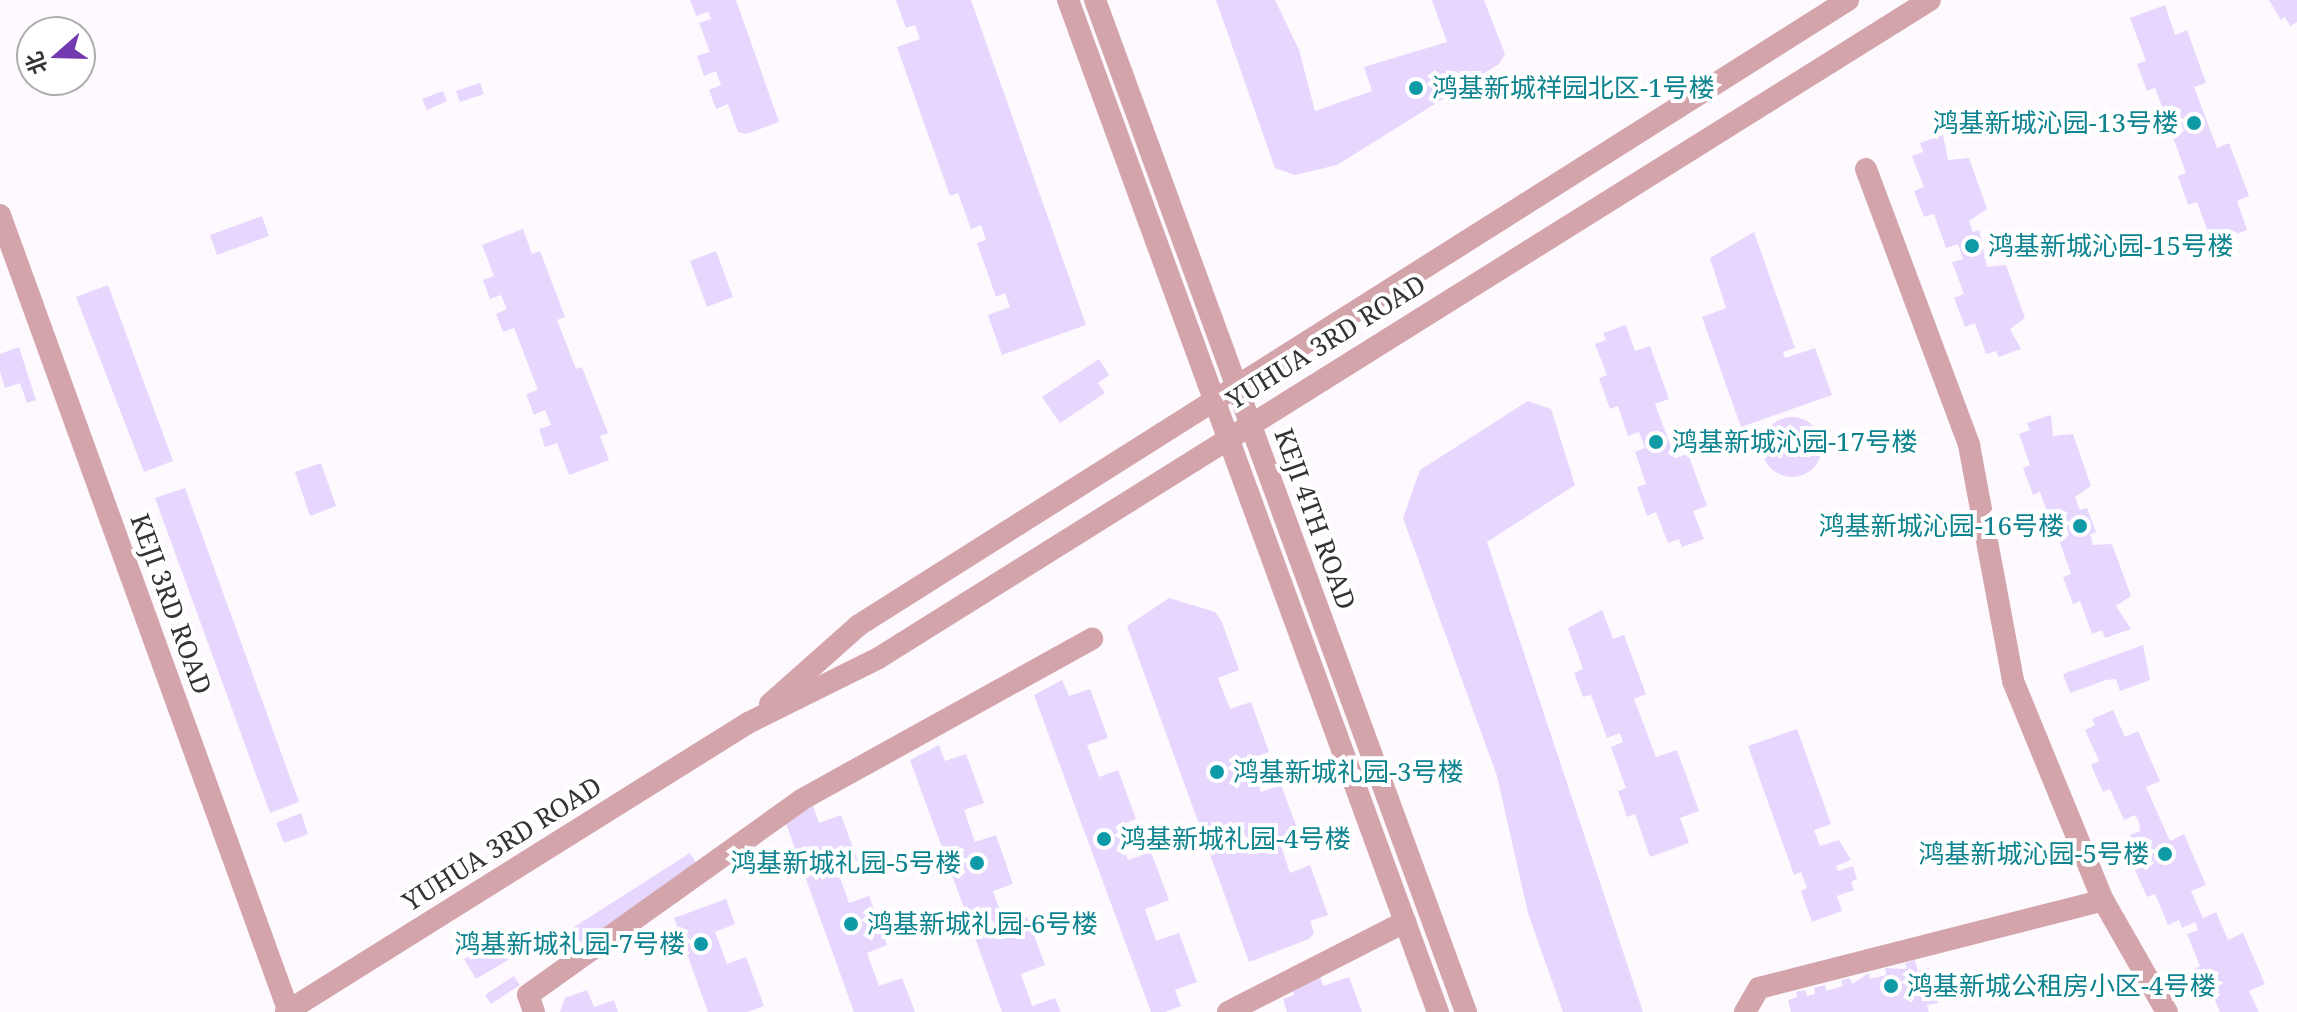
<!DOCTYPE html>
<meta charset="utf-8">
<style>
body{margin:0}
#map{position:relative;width:2297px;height:1012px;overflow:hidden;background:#fdf9fe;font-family:"Noto Serif","Noto Sans SC",serif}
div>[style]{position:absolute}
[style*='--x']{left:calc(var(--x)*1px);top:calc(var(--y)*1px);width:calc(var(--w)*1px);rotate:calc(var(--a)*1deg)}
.building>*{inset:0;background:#e7d7fe}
.round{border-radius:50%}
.minor>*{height:22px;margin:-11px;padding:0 11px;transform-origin:11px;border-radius:11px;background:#d4a4ab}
.tertiary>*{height:22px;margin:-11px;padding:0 11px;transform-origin:11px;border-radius:11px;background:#d4a4ab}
.dots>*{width:22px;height:22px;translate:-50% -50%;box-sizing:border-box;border:4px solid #fff;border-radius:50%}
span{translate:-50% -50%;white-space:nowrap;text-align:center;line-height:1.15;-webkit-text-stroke:8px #fff;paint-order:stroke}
.culture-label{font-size:26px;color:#0d838f}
.left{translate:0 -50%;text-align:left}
.right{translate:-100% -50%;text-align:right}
.street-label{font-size:26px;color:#353435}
.north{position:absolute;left:16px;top:16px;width:80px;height:80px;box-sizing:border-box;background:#fff;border:2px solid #aeaeae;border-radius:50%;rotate:250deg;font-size:22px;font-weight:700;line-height:32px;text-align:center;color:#353435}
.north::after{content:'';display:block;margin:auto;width:28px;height:36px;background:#7339af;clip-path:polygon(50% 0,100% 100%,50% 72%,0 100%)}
</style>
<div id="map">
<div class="building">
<i style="clip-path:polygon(690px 0,736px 0,779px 122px,746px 134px,738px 132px,728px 104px,716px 109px,709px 90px,721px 85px,716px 71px,704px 76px,697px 56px,710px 52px,699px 23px,711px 19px,708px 12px,696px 16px)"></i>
<i style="clip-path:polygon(896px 0,971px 0,1086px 325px,1002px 355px,988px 315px,1010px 307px,1005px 293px,996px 297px,977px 243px,986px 240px,981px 225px,971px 229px,958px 193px,950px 196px,897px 47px,920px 39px,915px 25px,906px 28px)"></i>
<i style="clip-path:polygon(1216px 0,1275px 0,1299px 50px,1315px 111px,1372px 91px,1364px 67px,1447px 42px,1432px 0,1484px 0,1505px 54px,1499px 64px,1337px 165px,1295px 175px,1275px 168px)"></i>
<i style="clip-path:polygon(2269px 0,2297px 0,2297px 22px,2290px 26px,2285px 17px,2281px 20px)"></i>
<i style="clip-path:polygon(2165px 5px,2175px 35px,2187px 30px,2206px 83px,2194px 87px,2217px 148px,2229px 143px,2249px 196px,2237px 201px,2247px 230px,2212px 243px,2197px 202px,2188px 205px,2178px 176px,2186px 173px,2172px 135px,2184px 131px,2180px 121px,2169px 125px,2155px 88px,2147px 91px,2137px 64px,2146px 61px,2130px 18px)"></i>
<i style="clip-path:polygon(480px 83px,484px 94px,460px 102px,456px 91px)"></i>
<i style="clip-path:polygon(443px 91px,447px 101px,427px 110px,422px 99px)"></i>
<i style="clip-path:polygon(1943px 135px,1948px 160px,1969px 158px,1987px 209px,1969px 221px,1973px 232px,1979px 230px,1987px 267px,2006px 265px,2025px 318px,2010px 329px,2021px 349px,1999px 357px,1996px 351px,1986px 354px,1975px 323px,1965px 327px,1954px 298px,1964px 294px,1952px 262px,1963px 259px,1958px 244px,1946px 248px,1934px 214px,1924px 217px,1914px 191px,1924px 187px,1912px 156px,1923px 152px,1920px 143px)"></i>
<i style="clip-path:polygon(262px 216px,269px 236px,217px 255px,210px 235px)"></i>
<i style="clip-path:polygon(523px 229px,532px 254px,540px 251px,565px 317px,557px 320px,576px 369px,582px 367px,608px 433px,600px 436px,609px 460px,569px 475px,557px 443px,545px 447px,539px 429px,551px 425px,545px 410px,534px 415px,526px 394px,538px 390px,514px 328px,503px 332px,496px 314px,507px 309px,501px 295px,490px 299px,483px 280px,494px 276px,482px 245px)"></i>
<i style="clip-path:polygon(1754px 232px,1795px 348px,1783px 352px,1785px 358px,1815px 348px,1832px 395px,1741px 427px,1702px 317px,1726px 308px,1710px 258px)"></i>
<i style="clip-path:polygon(716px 251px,733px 297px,707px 307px,690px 261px)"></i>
<i style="clip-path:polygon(108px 285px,173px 461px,144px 472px,76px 297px)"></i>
<i style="clip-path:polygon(1626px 325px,1635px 351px,1650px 346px,1669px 399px,1655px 404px,1675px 458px,1688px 454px,1707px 506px,1693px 511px,1704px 539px,1682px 547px,1679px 539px,1668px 543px,1656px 512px,1647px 516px,1637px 487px,1646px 484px,1635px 452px,1645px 448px,1639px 432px,1628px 436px,1618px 406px,1610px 409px,1599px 378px,1607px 375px,1595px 344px,1606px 340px,1603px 333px)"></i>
<i style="clip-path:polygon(19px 347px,36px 400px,27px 403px,20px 383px,5px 388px,0 372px,0 354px)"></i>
<i style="clip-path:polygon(1099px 359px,1109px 375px,1098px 383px,1105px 393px,1060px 423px,1042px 397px)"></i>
<i style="clip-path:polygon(1528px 401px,1551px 409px,1575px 485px,1487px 542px,1643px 1012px,1563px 1012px,1528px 913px,1497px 776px,1403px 518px,1420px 470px)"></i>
<i style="clip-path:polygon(2051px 415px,2053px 436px,2073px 434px,2091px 486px,2075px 497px,2080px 510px,2087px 508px,2096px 532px,2090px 534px,2093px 545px,2112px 544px,2131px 596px,2116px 606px,2131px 629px,2105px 638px,2102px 630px,2092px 634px,2080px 601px,2073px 604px,2063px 577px,2071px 574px,2058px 537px,2068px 533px,2065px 523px,2053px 528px,2040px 492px,2033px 495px,2023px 468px,2030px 465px,2019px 434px,2030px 430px,2027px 423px)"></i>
<i class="round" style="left:1762px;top:417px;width:60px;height:60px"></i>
<i style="clip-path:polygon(321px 463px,336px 506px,310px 516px,295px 472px)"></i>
<i style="clip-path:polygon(185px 488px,299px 802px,270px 813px,155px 498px)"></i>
<i style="clip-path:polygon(1169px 598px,1215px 612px,1222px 622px,1239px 670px,1218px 678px,1230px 709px,1251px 702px,1269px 752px,1249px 759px,1261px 792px,1281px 785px,1299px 833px,1279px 840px,1290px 873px,1310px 865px,1328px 915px,1310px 921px,1314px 933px,1309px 939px,1249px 962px,1127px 626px)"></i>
<i style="clip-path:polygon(1602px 610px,1613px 639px,1624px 635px,1646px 694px,1634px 699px,1656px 757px,1677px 750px,1699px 811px,1680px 818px,1689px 843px,1650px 857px,1635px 814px,1627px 817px,1618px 791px,1626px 788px,1611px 747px,1623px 742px,1620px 733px,1607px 738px,1591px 695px,1583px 697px,1574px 673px,1583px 669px,1568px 628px)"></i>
<i style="clip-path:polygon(2143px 645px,2150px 680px,2120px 691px,2116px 679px,2106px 680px,2070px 693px,2063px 674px)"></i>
<i style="clip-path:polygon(1062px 680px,1069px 696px,1090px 689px,1108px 738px,1087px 745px,1099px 777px,1118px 770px,1136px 819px,1116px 827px,1128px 860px,1151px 852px,1169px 900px,1145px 909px,1156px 941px,1179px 933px,1197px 982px,1175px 990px,1181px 1006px,1165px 1012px,1151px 1012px,1034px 695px)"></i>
<i style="clip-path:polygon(2113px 710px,2125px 737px,2138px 731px,2160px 781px,2146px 787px,2170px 841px,2184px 834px,2206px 885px,2191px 891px,2203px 918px,2216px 912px,2228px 940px,2243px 933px,2265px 984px,2249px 991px,2259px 1012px,2220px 1012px,2212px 993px,2204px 997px,2192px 970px,2200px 966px,2187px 934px,2198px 930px,2195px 922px,2182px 928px,2179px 920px,2168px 925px,2155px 894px,2147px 897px,2135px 870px,2143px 867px,2130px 835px,2140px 831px,2139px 822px,2135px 815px,2124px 820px,2110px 789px,2103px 792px,2091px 765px,2099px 761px,2085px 730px,2095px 725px,2092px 719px)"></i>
<i style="clip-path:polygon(1797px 729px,1831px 824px,1814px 830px,1820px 846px,1839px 840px,1851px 860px,1836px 866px,1838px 871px,1853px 866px,1857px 879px,1851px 882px,1854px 890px,1837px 896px,1842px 911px,1812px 922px,1801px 891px,1807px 888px,1801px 872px,1794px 875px,1748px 746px)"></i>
<i style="clip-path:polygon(939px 745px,945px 761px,966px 754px,984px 803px,964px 810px,975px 842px,996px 835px,1013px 884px,993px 891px,1005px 925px,1027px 917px,1045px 965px,1021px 974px,1032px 1006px,1055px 998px,1061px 1012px,1002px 1012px,910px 760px)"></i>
<i style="clip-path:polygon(813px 806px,819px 823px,841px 815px,859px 864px,838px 872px,849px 903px,869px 896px,887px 945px,867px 953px,879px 986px,902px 978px,915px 1012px,854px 1012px,785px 821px)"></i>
<i style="clip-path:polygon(301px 813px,308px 834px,284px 843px,276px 823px)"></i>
<i style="clip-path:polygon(690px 853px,700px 869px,562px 957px,552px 941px)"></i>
<i style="clip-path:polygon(726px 899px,735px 924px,715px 932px,727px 964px,746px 957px,764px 1006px,747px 1012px,708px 1012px,674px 918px)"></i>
<i style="clip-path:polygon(512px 931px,523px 951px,476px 979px,464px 959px)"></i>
<i style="clip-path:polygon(1915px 960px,1918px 971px,1929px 968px,1940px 989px,1935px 991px,1938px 1003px,1927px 1005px,1929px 1012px,1791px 1012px,1788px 1000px,1797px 997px,1796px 992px,1805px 990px,1807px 996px,1815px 994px,1814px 988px,1825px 985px,1826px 991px,1843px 986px,1841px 980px,1850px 978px,1852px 984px,1869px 973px,1870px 979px,1886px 975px,1885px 968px,1907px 969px,1905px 963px)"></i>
<i style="clip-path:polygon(514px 976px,520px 985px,491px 1004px,485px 995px)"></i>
<i style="clip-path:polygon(1320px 976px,1323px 986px,1349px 977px,1362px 1012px,1287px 1012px,1283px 999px,1294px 995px,1291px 986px)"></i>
<i style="clip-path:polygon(587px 990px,594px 1007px,614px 1000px,618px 1012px,560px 1012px,565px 998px)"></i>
</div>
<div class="minor">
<i style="--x:1866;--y:169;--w:295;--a:69.5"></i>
<i style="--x:1969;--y:445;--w:240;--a:79.4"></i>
<i style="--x:2013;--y:681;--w:237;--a:67.7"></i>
<i style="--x:2103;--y:900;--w:129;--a:60.3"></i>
<i style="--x:534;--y:1012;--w:18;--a:-109"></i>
<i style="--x:528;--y:995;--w:335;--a:-35.5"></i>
<i style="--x:801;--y:800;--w:333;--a:-29"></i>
<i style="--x:1228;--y:1012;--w:199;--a:-27"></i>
<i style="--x:1745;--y:1012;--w:28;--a:-60"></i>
<i style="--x:1759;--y:988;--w:355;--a:-14.3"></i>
</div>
<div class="tertiary">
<i style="--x:1068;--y:0;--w:1078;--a:69.92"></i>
<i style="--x:1095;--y:0;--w:1078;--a:69.87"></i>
<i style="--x:0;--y:215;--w:848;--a:70.07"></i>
<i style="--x:770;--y:704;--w:119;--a:-41.6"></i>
<i style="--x:859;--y:625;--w:1170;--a:-32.29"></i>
<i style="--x:286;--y:1012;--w:545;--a:-32.03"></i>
<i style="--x:748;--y:723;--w:144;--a:-26.4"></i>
<i style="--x:877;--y:659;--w:1242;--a:-32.04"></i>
</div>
<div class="dots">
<i style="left:1416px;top:88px;background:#0f9aa8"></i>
<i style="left:2194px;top:123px;background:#0f9aa8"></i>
<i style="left:1972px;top:246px;background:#0f9aa8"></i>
<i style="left:1656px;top:442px;background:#0f9aa8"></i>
<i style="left:2080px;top:526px;background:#0f9aa8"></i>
<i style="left:1217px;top:772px;background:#0f9aa8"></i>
<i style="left:1104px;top:839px;background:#0f9aa8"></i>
<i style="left:2165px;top:854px;background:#0f9aa8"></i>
<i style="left:977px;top:863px;background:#0f9aa8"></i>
<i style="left:851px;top:924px;background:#0f9aa8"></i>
<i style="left:701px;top:944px;background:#0f9aa8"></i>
<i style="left:1891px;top:986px;background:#0f9aa8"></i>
</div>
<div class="culture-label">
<span class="left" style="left:1432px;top:88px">鸿基新城祥园北区-1号楼</span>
<span class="right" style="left:2178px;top:123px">鸿基新城沁园-13号楼</span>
<span class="left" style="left:1988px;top:246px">鸿基新城沁园-15号楼</span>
<span class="left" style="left:1672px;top:442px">鸿基新城沁园-17号楼</span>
<span class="right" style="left:2064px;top:526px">鸿基新城沁园-16号楼</span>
<span class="left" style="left:1233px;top:772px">鸿基新城礼园-3号楼</span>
<span class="left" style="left:1120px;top:839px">鸿基新城礼园-4号楼</span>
<span class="right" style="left:2149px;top:854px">鸿基新城沁园-5号楼</span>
<span class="right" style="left:961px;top:863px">鸿基新城礼园-5号楼</span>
<span class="left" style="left:867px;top:924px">鸿基新城礼园-6号楼</span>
<span class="right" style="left:685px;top:944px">鸿基新城礼园-7号楼</span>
<span class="left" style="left:1907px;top:986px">鸿基新城公租房小区-4号楼</span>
</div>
<div class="street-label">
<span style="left:1326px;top:342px;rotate:-32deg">YUHUA 3RD ROAD</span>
<span style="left:1315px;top:519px;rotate:70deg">KEJI 4TH ROAD</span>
<span style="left:171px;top:604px;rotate:70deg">KEJI 3RD ROAD</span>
<span style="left:502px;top:844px;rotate:-32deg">YUHUA 3RD ROAD</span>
</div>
<div class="north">北</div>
</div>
